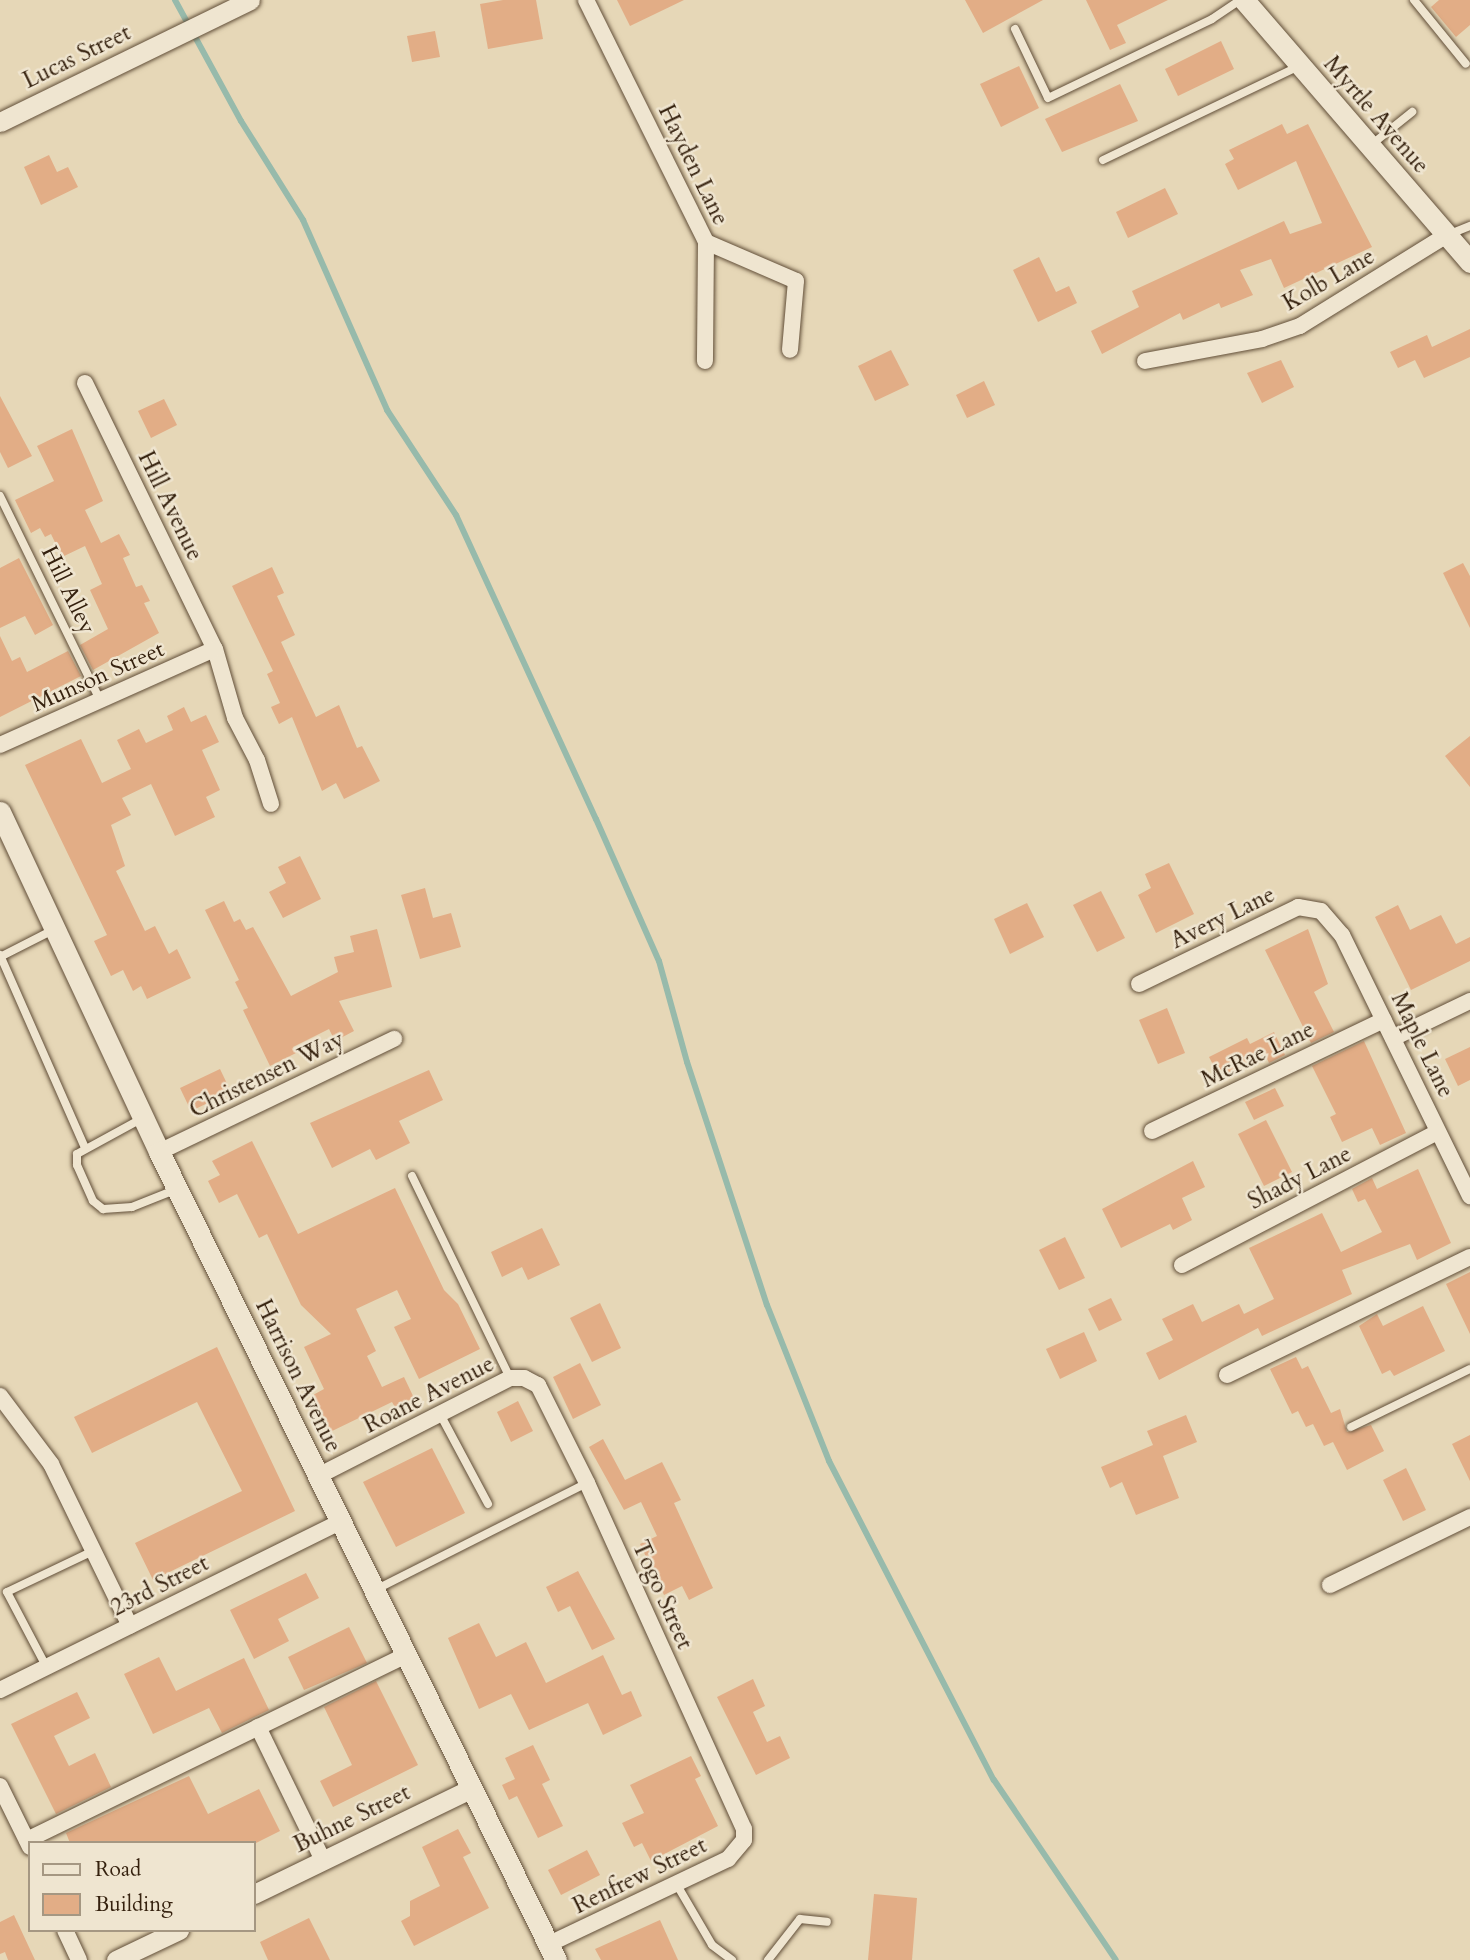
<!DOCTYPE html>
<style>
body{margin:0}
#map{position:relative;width:1470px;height:1960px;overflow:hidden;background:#e6d7b7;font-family:Cardo,serif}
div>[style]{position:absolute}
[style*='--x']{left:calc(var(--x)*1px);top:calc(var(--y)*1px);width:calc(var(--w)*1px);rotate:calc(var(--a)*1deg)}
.stream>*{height:6px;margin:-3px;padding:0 3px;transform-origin:3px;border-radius:3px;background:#97baab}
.building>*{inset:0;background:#e2ad86}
.roads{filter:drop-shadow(0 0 2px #614e38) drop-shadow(0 0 2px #614e38)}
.service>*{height:8px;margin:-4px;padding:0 4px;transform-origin:4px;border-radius:4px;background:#efe5d0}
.minor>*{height:16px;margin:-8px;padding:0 8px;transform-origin:8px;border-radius:8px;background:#efe5d0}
.tertiary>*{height:19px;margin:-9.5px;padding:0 9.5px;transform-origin:9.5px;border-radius:9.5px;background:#efe5d0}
.secondary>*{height:21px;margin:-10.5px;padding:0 10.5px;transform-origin:10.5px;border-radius:10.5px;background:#efe5d0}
span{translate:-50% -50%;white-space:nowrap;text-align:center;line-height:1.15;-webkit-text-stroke:5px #efe5d0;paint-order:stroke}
.street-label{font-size:23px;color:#35210e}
.legend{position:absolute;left:28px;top:1841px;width:228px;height:91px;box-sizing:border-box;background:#efe5d0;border:2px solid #a59782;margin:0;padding:9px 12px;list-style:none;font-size:21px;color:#35210e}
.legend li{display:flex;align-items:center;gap:14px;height:35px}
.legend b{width:35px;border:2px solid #a59782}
</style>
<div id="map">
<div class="stream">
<i style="--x:175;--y:0;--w:138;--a:61.4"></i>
<i style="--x:241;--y:121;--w:117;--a:57.9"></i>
<i style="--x:303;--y:220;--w:208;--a:66.1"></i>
<i style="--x:387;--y:410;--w:126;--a:56.7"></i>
<i style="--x:456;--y:515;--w:335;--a:65.3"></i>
<i style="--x:596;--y:819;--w:155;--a:66.1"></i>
<i style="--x:659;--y:961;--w:105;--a:74.5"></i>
<i style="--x:687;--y:1062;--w:256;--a:71.8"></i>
<i style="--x:767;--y:1305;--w:168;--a:68.3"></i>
<i style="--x:829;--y:1461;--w:359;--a:62.7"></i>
<i style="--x:994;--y:1780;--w:217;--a:55.9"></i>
</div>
<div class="building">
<i style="clip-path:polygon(503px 0,536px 0,543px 39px,488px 49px,480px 4px)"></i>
<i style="clip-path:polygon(617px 0,684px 0,630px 26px)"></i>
<i style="clip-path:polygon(965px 0,1043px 0,983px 33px)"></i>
<i style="clip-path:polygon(1086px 0,1168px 0,1117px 25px,1126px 43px,1110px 50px)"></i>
<i style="clip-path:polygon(1439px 0,1470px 0,1470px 25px,1456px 37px,1431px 7px)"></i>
<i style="clip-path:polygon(435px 31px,440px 57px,412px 62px,407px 36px)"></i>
<i style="clip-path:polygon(1221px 41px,1234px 69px,1178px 96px,1165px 69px)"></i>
<i style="clip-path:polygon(1019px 66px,1039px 108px,1001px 127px,980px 84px)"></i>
<i style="clip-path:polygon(1120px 84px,1138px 121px,1062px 152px,1045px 119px)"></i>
<i style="clip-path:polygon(1282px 124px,1287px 134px,1308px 124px,1372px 247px,1284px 288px,1271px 259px,1240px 270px,1253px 295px,1221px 308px,1219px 303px,1183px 320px,1180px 313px,1102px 354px,1091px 331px,1139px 307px,1132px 291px,1284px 221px,1290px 234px,1322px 223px,1296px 161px,1238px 190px,1225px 164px,1234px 159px,1229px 150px)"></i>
<i style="clip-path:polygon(49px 155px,57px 172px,68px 167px,78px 187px,41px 205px,24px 167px)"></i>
<i style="clip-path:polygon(1165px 188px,1178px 214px,1128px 238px,1116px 212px)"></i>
<i style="clip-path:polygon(1039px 257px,1056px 292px,1069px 286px,1077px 303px,1038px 322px,1013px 270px)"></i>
<i style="clip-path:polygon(1470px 329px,1470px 357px,1424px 378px,1415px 360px,1398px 368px,1390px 352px,1427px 335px,1432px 347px)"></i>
<i style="clip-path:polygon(891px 350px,909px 385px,875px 401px,858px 366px)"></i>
<i style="clip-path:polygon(1281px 360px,1294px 387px,1262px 403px,1247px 373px)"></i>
<i style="clip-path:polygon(984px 381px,995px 405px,967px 418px,956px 395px)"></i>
<i style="clip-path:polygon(0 396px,32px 456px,8px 468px,0 452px)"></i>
<i style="clip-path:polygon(164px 399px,177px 425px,151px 438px,138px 411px)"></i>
<i style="clip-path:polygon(72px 429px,103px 501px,85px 510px,101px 543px,119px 534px,130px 555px,123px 558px,136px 587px,142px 585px,150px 601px,144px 603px,159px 633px,93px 670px,80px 645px,108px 629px,90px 590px,102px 584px,85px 546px,62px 557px,51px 534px,45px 537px,40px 528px,31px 533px,15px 500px,54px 481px,37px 446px)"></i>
<i style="clip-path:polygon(19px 558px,53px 625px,35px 635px,25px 616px,0 628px,0 568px)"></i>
<i style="clip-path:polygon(1463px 563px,1470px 576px,1470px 628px,1443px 573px)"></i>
<i style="clip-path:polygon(272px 567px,284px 593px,277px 596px,295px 635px,281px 642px,316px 717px,339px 705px,357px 748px,362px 746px,380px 781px,344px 799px,336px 783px,322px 791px,292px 717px,279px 724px,271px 707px,280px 703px,267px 674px,273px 671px,232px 586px)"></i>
<i style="clip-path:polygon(0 636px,12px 661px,20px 657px,27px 672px,68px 651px,81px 676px,0 717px)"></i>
<i style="clip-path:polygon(184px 707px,191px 722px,206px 715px,219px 742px,202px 750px,220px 790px,206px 797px,215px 817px,175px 836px,151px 784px,122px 798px,131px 815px,111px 825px,125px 866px,116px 871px,145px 931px,155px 926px,169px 954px,177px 949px,191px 978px,147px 999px,141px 986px,133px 991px,123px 970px,111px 976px,94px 941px,107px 935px,25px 765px,81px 739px,102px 783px,131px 769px,117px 740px,139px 729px,146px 743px,173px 730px,167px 716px)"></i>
<i style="clip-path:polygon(1470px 736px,1470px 787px,1445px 756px)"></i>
<i style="clip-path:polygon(300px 856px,321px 899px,283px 918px,269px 892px,286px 883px,278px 867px)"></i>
<i style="clip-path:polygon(1169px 863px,1194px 914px,1156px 933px,1138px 895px,1151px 888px,1145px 874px)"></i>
<i style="clip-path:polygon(425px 888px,433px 918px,451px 913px,461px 947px,420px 959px,401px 895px)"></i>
<i style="clip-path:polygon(1101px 891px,1125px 938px,1097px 952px,1073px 905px)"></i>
<i style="clip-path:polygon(224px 901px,234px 922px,240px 919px,246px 930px,253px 927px,291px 996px,338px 972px,334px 957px,354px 952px,350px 936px,377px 929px,392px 987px,339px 1001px,354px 1031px,335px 1041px,329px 1029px,293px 1047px,296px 1053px,270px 1066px,243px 1010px,248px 1008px,235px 982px,239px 980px,205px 910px)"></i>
<i style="clip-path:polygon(1027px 903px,1044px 937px,1010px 954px,994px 919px)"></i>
<i style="clip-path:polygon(1398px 905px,1410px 930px,1441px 915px,1456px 944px,1470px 937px,1470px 961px,1411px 990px,1375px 917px)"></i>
<i style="clip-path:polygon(1308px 929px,1328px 984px,1314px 992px,1334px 1032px,1311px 1043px,1265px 950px)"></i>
<i style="clip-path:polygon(1167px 1008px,1185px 1053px,1158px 1064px,1139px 1020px)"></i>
<i style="clip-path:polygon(1274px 1032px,1285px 1055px,1269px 1063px,1266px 1056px,1220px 1078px,1209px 1057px,1247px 1038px,1250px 1044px)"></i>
<i style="clip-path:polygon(1364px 1041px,1406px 1133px,1380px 1145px,1372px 1128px,1342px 1142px,1330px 1117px,1336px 1114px,1312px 1066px)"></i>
<i style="clip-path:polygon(1470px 1047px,1470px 1080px,1458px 1086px,1445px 1059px)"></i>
<i style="clip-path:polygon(220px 1069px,231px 1092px,191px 1111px,180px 1088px)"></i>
<i style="clip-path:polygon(429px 1070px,443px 1100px,399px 1121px,410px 1143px,376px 1160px,370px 1149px,332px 1168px,310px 1123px)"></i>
<i style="clip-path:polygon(1275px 1088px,1284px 1106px,1254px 1120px,1245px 1102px)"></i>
<i style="clip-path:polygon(1266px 1120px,1292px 1172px,1264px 1186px,1238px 1134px)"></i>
<i style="clip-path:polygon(252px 1141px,298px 1234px,395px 1188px,444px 1290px,458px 1304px,480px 1349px,419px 1379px,394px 1327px,411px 1319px,397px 1290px,356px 1309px,376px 1351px,367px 1356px,382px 1387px,404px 1377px,414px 1398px,395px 1407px,392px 1402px,330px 1432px,313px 1395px,324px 1389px,304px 1347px,331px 1334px,301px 1305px,267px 1234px,259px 1238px,237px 1194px,219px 1203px,208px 1181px,220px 1175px,212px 1161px)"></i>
<i style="clip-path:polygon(1193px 1161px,1205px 1187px,1182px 1198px,1192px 1220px,1173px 1230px,1170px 1224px,1121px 1248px,1102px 1209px)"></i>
<i style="clip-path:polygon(1418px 1169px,1451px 1243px,1417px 1260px,1410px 1244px,1342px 1270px,1352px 1294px,1262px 1336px,1258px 1328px,1159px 1380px,1146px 1353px,1173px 1340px,1162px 1319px,1193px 1304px,1202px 1322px,1239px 1304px,1244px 1314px,1274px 1299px,1249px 1248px,1322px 1213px,1341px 1252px,1382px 1232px,1365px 1199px,1358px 1202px,1352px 1189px,1372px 1178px,1377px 1189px)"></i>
<i style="clip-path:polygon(542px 1228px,560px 1265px,528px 1280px,522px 1267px,502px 1277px,491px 1252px)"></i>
<i style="clip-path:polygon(1065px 1237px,1085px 1278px,1059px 1290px,1039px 1250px)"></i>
<i style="clip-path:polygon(1470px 1272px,1470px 1334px,1446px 1284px)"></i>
<i style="clip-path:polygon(1111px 1298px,1122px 1320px,1099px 1331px,1088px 1309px)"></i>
<i style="clip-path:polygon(600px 1303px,621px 1348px,592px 1362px,570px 1318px)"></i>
<i style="clip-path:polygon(1423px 1306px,1445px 1351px,1394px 1376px,1390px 1370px,1382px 1374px,1359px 1326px,1377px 1314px,1383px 1326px)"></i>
<i style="clip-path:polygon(1084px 1332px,1097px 1361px,1060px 1379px,1046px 1349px)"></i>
<i style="clip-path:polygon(217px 1347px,295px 1511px,153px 1580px,135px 1543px,242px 1491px,197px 1402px,92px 1453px,74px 1417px)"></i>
<i style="clip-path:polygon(1296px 1357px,1302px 1369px,1308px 1366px,1331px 1413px,1340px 1409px,1347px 1432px,1371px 1425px,1384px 1451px,1347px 1470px,1333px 1442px,1324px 1446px,1313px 1424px,1306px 1427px,1298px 1411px,1292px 1414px,1270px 1369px)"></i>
<i style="clip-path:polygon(580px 1363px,601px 1405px,573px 1419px,553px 1377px)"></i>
<i style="clip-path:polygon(518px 1401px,533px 1431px,511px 1442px,497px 1412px)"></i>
<i style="clip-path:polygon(1186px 1415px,1197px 1442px,1163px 1456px,1179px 1498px,1136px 1515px,1122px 1482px,1110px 1488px,1101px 1467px,1153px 1445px,1147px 1431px)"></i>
<i style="clip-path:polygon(1470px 1435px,1470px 1481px,1452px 1444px)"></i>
<i style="clip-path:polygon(603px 1439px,625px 1480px,662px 1462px,681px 1500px,674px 1503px,713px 1588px,689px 1600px,682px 1586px,664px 1595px,640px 1544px,657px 1536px,641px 1502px,624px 1510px,589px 1447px)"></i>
<i style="clip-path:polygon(432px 1448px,465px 1513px,396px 1547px,363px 1482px)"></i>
<i style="clip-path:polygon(1406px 1468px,1426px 1510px,1403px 1521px,1383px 1480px)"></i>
<i style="clip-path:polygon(578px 1571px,615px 1639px,592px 1650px,570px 1606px,558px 1612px,546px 1587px)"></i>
<i style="clip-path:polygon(306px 1573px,319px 1598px,278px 1619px,289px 1641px,254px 1659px,230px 1610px)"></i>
<i style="clip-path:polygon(479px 1623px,496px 1657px,526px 1642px,546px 1683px,603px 1655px,622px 1695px,631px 1691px,642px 1716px,603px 1735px,588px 1703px,529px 1730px,511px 1694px,479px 1709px,448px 1638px)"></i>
<i style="clip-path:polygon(349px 1627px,367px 1663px,304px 1690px,288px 1657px)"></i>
<i style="clip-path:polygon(159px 1657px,176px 1691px,244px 1658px,269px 1710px,222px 1733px,209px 1708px,153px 1734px,124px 1674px)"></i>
<i style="clip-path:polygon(753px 1679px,765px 1706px,753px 1712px,767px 1742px,780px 1736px,790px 1758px,756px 1775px,717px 1697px)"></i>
<i style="clip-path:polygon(376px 1681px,418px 1765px,333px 1807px,320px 1781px,352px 1765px,324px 1707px)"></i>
<i style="clip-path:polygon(77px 1692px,90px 1718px,54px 1736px,69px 1766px,95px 1753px,111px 1787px,56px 1814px,11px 1724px)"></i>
<i style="clip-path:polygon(533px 1745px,550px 1780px,542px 1784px,563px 1826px,538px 1838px,517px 1796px,509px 1800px,502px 1785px,515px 1779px,505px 1758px)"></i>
<i style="clip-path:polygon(691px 1756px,701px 1776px,695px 1779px,718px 1826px,651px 1861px,642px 1843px,634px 1847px,622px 1823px,644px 1813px,630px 1785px)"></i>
<i style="clip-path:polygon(189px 1776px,208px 1814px,259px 1789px,280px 1831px,256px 1843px,70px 1843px,66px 1833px)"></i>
<i style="clip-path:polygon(458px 1829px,471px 1853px,463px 1857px,489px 1908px,414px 1946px,401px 1921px,410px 1916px,410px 1901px,440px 1886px,422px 1847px)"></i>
<i style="clip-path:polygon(587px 1850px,600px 1875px,561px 1895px,548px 1870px)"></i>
<i style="clip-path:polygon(874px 1894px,917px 1898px,912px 1960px,868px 1960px)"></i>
<i style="clip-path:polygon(14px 1915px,35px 1960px,8px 1960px,5px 1952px,0 1954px,0 1922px)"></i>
<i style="clip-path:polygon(309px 1918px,330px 1960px,268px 1960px,260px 1942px)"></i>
<i style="clip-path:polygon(660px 1920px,678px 1960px,601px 1960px,595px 1949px)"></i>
</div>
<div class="roads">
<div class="service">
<i style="--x:1414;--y:0;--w:82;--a:50.9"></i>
<i style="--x:1015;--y:29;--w:76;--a:64.4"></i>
<i style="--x:1048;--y:98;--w:182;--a:-25.7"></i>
<i style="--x:1212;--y:19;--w:34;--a:-34"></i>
<i style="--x:1371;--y:145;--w:53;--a:-38.8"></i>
<i style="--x:1103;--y:160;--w:217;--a:-25.6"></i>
<i style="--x:1450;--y:234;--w:22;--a:-22"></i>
<i style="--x:0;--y:496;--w:227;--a:63.9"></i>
<i style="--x:0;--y:955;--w:211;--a:66.2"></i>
<i style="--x:0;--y:957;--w:62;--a:-27"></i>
<i style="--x:141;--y:1119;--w:73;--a:151.3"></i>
<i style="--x:77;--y:1154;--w:11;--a:90"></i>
<i style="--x:77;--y:1165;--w:39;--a:66"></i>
<i style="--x:93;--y:1201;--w:13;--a:39"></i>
<i style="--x:103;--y:1209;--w:29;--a:-4"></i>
<i style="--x:132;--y:1207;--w:48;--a:-21.8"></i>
<i style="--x:412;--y:1176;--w:225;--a:64.1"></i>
<i style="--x:440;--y:1414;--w:102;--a:61.9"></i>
<i style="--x:1351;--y:1427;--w:132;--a:-26"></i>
<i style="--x:377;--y:1589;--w:235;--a:-26.8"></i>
<i style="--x:47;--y:1668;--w:86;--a:-117.8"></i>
<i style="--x:7;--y:1592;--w:98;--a:-25.5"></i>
<i style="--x:677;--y:1885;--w:69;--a:59.7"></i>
<i style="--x:712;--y:1945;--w:25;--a:37"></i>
<i style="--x:768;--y:1960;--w:52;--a:-52"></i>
<i style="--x:800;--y:1919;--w:27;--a:6"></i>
</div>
<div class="minor">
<i style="--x:586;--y:0;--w:270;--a:63.6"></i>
<i style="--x:706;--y:242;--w:119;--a:90.5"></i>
<i style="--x:706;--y:242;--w:98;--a:23.4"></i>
<i style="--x:796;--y:281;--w:69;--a:95"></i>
<i style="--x:1145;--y:361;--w:119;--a:-10.6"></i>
<i style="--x:1262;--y:339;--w:40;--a:-18.9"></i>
<i style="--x:1300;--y:326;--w:171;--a:-31.8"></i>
<i style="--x:85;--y:383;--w:296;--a:64"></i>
<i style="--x:215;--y:649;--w:72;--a:73.8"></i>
<i style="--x:235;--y:718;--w:47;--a:62.4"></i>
<i style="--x:257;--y:760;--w:46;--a:72.3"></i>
<i style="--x:0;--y:745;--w:235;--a:-24.1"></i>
<i style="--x:1139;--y:984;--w:177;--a:-25.8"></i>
<i style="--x:1298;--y:907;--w:23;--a:10"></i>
<i style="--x:1321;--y:911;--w:32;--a:49"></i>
<i style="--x:1342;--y:935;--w:291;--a:63.9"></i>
<i style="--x:1393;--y:1038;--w:85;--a:-25.7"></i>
<i style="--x:1152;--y:1131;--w:257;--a:-25.6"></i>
<i style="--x:159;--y:1152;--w:261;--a:-25.7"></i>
<i style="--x:1182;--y:1265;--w:288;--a:-27.5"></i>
<i style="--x:1227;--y:1375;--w:270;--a:-25.9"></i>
<i style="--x:0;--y:1396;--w:85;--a:53.1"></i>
<i style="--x:51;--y:1464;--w:180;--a:64"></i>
<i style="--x:318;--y:1476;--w:216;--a:-27"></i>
<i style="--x:510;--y:1378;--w:14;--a:0"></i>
<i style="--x:524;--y:1378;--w:16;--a:27"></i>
<i style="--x:538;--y:1385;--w:110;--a:63.4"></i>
<i style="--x:587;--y:1483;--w:380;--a:65.6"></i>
<i style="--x:744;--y:1829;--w:11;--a:90"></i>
<i style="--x:744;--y:1840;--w:25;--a:130"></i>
<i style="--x:728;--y:1859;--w:198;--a:154.6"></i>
<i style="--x:1330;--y:1585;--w:156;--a:-25.9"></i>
<i style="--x:0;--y:1690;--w:379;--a:-26.3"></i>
<i style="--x:258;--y:1727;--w:148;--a:64"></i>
<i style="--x:0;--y:1786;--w:68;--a:63.8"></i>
<i style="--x:27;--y:1840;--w:422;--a:-26"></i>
<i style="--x:65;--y:1930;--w:33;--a:65"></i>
</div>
<div class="tertiary">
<i style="--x:0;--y:122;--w:278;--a:-26"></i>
<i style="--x:254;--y:1894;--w:242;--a:-25.9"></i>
<i style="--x:116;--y:1960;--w:70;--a:-25.5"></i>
</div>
<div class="secondary">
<i style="--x:1244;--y:0;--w:346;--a:49.2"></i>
<i style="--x:0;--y:812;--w:375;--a:64.9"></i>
<i style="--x:159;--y:1152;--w:900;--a:63.83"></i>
</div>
</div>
<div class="street-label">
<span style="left:77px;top:57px;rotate:-26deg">Lucas Street</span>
<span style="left:1376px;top:115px;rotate:49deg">Myrtle Avenue</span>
<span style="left:693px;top:165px;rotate:64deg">Hayden Lane</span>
<span style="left:1329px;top:280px;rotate:-30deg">Kolb Lane</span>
<span style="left:170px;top:506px;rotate:64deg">Hill Avenue</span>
<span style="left:68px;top:590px;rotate:64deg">Hill Alley</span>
<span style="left:98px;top:677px;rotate:-24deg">Munson Street</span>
<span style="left:1223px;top:918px;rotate:-26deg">Avery Lane</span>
<span style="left:1422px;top:1045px;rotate:64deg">Maple Lane</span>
<span style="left:1258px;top:1055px;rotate:-26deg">McRae Lane</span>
<span style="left:267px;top:1075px;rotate:-26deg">Christensen Way</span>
<span style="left:1300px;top:1178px;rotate:-27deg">Shady Lane</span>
<span style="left:298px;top:1376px;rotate:64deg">Harrison Avenue</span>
<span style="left:429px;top:1395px;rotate:-27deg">Roane Avenue</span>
<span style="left:160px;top:1586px;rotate:-27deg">23rd Street</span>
<span style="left:662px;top:1595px;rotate:66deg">Togo Street</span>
<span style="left:352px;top:1819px;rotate:-26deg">Buhne Street</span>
<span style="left:640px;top:1876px;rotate:-26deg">Renfrew Street</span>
</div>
<ul class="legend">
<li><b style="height:9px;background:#efe5d0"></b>Road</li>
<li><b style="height:19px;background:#e2ad86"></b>Building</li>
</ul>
</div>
